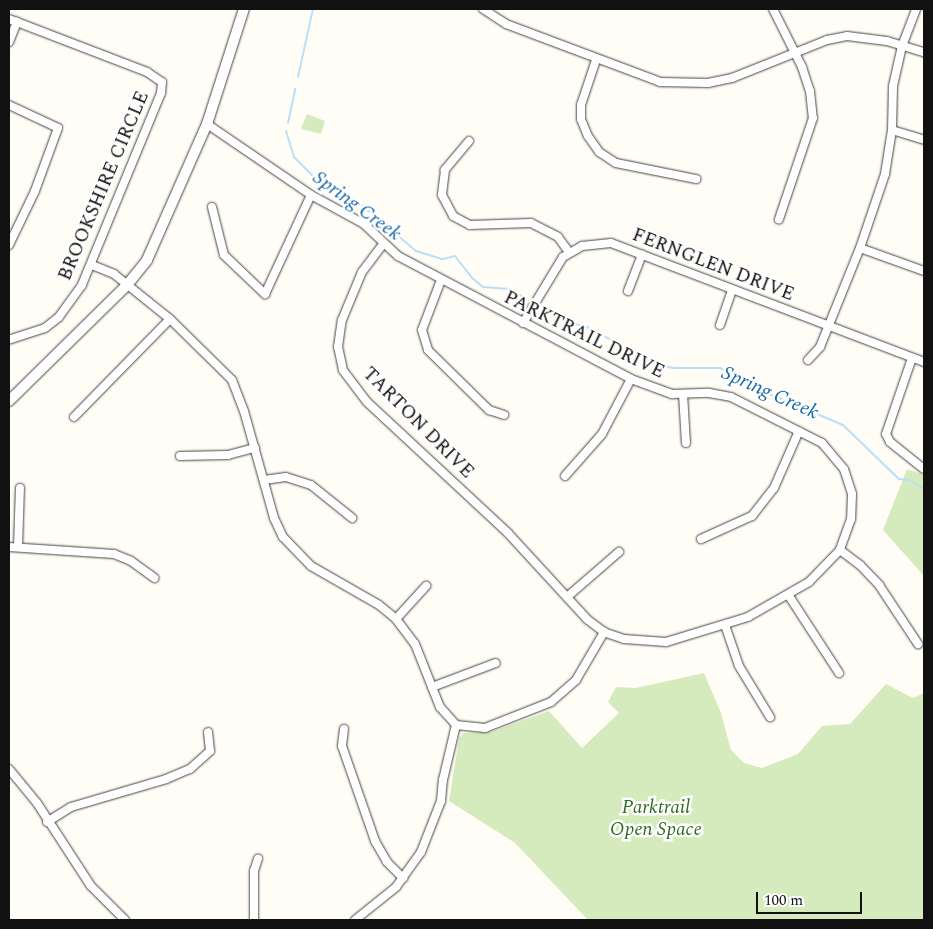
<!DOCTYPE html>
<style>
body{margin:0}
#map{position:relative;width:933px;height:929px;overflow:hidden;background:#fffdf5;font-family:Spectral,serif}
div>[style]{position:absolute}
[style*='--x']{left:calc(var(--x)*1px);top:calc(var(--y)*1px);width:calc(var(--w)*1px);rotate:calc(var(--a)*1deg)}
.green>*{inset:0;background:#d5ebbd}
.stream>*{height:2px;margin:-1px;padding:0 1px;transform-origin:1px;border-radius:1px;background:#b9e0f7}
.roads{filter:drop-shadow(0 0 1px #444) drop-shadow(0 0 1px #444)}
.minor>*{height:8px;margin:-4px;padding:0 4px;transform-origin:4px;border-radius:4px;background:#fff}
.tertiary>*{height:10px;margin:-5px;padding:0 5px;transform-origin:5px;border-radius:5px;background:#fff}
span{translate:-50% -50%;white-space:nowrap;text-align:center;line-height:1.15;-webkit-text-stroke:5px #fff;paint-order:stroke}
.street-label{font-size:19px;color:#111}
.park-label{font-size:19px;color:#2f6b1f;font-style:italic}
.water-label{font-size:20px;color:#1768a6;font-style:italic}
.frame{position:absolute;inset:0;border:10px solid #111;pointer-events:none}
.scale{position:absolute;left:756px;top:892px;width:106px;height:22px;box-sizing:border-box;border:2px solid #111;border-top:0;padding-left:6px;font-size:15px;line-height:18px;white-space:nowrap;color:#111;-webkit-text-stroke:4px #fff;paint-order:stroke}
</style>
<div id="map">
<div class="green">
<i style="clip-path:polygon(307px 114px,325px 121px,321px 134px,301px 129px)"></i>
<i style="clip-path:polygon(907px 469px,924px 475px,924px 576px,883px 530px)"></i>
<i style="clip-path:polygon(704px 673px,721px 713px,731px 750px,744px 763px,762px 768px,798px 754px,822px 726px,850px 724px,886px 684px,913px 698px,924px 693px,924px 920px,588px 920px,515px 843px,449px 801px,459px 739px,463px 733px,491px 732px,549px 711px,582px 748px,619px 713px,608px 702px,616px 687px,636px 688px)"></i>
</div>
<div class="stream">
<i style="--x:298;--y:77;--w:70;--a:-77.6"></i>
<i style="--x:288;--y:123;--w:35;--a:-78"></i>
<i style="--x:286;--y:131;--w:27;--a:73"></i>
<i style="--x:294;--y:157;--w:25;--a:45"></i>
<i style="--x:312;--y:175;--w:48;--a:29.7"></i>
<i style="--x:354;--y:199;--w:81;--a:40"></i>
<i style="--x:416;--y:251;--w:28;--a:17"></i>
<i style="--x:443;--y:259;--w:12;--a:-14"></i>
<i style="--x:455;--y:256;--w:28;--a:52"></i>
<i style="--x:472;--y:278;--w:14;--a:39"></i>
<i style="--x:483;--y:287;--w:27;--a:4"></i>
<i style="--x:510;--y:289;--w:13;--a:32"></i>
<i style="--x:543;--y:309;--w:28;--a:27"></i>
<i style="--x:568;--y:322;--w:23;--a:15"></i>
<i style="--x:590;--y:328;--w:73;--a:29.7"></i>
<i style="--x:653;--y:364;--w:21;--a:11"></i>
<i style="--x:674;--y:368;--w:46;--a:0"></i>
<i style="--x:720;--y:368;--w:46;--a:28.8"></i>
<i style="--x:760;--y:390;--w:90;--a:22.9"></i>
<i style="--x:843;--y:425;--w:78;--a:44"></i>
<i style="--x:899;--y:479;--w:10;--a:6"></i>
<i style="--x:909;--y:480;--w:17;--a:31"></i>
</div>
<div class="roads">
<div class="minor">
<i style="--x:483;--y:9;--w:27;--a:33"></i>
<i style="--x:506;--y:24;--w:165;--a:20.6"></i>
<i style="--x:660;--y:82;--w:48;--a:1.2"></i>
<i style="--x:708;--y:83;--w:25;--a:-12"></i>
<i style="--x:732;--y:78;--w:102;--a:-21.8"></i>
<i style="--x:827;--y:40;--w:20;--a:-11"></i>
<i style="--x:847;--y:36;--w:40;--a:7.1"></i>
<i style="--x:887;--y:41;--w:39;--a:17"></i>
<i style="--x:773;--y:9;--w:65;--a:63.4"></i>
<i style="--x:802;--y:67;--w:25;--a:72"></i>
<i style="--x:810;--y:91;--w:27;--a:84"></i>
<i style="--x:813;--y:118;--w:107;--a:108.6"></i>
<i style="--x:9;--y:19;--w:148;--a:21"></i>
<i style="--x:147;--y:72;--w:18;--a:34"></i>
<i style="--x:162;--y:82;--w:11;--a:95"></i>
<i style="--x:161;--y:93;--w:208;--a:112.4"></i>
<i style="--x:82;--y:285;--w:39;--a:126"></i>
<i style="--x:59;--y:317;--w:18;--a:142"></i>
<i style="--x:45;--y:328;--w:38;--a:162"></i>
<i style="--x:9;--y:42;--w:22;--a:-68"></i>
<i style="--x:596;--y:60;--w:47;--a:108.4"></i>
<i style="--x:581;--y:105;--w:14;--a:90"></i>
<i style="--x:581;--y:119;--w:18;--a:68"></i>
<i style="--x:588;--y:136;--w:19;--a:55"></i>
<i style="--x:599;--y:152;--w:20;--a:33"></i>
<i style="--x:616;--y:163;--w:82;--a:11.3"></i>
<i style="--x:9;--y:105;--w:54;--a:25.1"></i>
<i style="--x:58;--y:128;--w:67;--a:110.1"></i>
<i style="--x:35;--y:191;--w:60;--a:115.7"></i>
<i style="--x:207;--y:124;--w:126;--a:34.3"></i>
<i style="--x:311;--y:195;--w:60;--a:28.7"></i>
<i style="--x:364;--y:224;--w:47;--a:43.3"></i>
<i style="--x:398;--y:256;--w:263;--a:27.8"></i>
<i style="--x:631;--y:379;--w:44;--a:20.1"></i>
<i style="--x:672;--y:394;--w:37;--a:-2"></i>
<i style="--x:709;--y:393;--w:22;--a:10"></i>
<i style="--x:731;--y:397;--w:102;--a:26.8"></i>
<i style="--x:822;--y:443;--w:34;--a:50"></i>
<i style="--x:844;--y:469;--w:26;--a:72"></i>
<i style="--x:852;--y:494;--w:25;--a:92"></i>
<i style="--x:851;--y:519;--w:33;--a:110"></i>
<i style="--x:840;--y:550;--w:45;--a:134.1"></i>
<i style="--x:809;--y:582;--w:70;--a:150.2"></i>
<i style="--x:748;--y:617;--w:86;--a:163"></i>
<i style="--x:666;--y:642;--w:42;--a:-175.9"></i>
<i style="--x:624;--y:639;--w:21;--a:-161"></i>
<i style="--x:604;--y:632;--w:21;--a:-143"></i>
<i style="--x:587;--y:619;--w:117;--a:-132.6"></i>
<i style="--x:508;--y:533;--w:192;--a:-137.1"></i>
<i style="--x:367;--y:402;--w:40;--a:-127"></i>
<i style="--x:343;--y:370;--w:24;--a:-102"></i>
<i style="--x:338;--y:347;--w:27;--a:-82"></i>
<i style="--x:342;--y:320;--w:52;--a:-67.4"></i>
<i style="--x:362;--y:272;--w:35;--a:-53"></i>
<i style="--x:892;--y:130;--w:34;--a:17"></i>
<i style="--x:469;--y:141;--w:38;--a:130"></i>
<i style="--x:445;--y:170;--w:25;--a:97"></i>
<i style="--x:442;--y:195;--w:24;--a:62"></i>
<i style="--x:453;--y:216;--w:19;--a:28"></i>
<i style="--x:470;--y:225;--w:61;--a:-1.9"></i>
<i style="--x:531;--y:223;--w:30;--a:27"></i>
<i style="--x:558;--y:237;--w:19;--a:54"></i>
<i style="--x:212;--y:207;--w:49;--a:76"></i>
<i style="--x:224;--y:255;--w:57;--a:43.6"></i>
<i style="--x:265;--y:294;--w:109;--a:-65.1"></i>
<i style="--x:860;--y:248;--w:68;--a:19.8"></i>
<i style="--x:92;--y:265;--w:24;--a:22"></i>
<i style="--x:114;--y:274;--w:72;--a:38.8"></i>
<i style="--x:170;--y:319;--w:87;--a:44.5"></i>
<i style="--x:232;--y:380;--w:33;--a:69"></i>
<i style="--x:244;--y:411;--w:111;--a:74.3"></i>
<i style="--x:274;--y:518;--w:21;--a:65"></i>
<i style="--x:283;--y:537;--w:40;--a:46"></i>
<i style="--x:311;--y:566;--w:78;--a:29.8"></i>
<i style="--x:379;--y:605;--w:22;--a:39"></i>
<i style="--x:396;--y:619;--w:31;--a:53"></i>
<i style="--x:415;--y:644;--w:68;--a:68.4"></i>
<i style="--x:440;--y:707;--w:24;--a:48"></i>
<i style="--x:456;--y:725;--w:29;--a:6"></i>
<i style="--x:485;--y:728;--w:71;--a:-21.5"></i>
<i style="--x:551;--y:702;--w:33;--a:-41"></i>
<i style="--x:576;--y:680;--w:56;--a:-59.7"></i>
<i style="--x:441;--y:280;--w:53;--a:110.8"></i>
<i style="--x:422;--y:330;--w:21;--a:73"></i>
<i style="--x:428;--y:350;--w:86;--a:44.5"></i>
<i style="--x:489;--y:410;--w:16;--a:18"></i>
<i style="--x:628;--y:291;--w:39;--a:-69"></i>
<i style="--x:523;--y:323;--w:77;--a:-58.8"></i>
<i style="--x:563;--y:257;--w:22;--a:-30"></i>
<i style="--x:582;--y:246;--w:29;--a:-6"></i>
<i style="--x:611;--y:243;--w:335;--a:20.8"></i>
<i style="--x:720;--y:325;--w:37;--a:-71"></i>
<i style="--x:912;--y:358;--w:80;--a:108.9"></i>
<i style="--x:886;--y:434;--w:9;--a:63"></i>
<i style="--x:890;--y:442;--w:43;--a:38.5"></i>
<i style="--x:808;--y:360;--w:18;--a:-47"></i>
<i style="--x:820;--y:347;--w:107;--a:-68"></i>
<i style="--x:860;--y:248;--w:78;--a:-71.3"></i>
<i style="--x:885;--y:174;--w:45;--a:-81"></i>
<i style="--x:892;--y:130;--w:44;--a:-88.7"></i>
<i style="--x:893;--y:86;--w:41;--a:-77.3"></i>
<i style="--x:902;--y:46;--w:40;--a:-69"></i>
<i style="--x:683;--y:394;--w:49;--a:86.5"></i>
<i style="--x:74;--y:417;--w:137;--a:-45.6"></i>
<i style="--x:180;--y:456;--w:48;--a:-1.2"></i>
<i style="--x:228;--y:455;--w:28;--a:-15"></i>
<i style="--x:565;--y:476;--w:56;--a:-48.6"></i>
<i style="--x:602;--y:434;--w:62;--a:-62.2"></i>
<i style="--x:264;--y:480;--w:22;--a:-8"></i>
<i style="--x:286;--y:477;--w:26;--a:18"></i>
<i style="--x:311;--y:485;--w:53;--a:38.8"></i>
<i style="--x:701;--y:539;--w:56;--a:-24.3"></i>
<i style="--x:752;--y:516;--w:36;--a:-52"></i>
<i style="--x:774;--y:488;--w:62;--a:-66.3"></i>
<i style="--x:9;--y:547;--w:105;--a:3.8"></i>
<i style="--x:114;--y:554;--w:18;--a:22"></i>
<i style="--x:131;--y:561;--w:29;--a:36"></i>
<i style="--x:18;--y:547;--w:59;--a:-88.1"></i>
<i style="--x:840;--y:550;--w:25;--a:37"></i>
<i style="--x:860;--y:565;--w:28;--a:46"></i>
<i style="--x:879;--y:585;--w:71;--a:56.5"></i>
<i style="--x:789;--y:596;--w:92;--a:57"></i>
<i style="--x:567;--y:597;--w:69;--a:-40.9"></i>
<i style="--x:396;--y:619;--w:45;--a:-47.7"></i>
<i style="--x:725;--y:625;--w:43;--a:71.1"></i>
<i style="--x:739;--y:666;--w:60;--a:58.7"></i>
<i style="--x:432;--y:687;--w:68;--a:-20.6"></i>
<i style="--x:344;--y:729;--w:17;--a:97"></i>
<i style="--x:342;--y:746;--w:101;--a:70.8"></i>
<i style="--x:375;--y:841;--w:24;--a:60"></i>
<i style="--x:387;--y:862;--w:23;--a:45"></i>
<i style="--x:9;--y:769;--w:44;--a:50.5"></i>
<i style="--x:37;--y:803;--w:99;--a:57"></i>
<i style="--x:91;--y:886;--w:48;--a:45"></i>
<i style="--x:47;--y:822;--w:28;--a:-32"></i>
<i style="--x:71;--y:807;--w:99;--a:-16.4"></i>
<i style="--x:166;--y:779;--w:26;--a:-23"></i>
<i style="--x:190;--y:769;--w:27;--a:-42"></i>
<i style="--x:210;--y:751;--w:19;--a:-96"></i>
<i style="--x:254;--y:920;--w:49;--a:-90"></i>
<i style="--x:254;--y:871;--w:13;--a:-72"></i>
<i style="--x:355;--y:920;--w:53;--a:-38.8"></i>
<i style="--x:396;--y:887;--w:43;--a:-54.5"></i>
<i style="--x:421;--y:852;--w:55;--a:-68.6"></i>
<i style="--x:441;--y:801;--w:21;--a:-85"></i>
<i style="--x:443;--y:780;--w:57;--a:-76.7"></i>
</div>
<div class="tertiary">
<i style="--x:9;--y:401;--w:165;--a:-44.5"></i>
<i style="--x:127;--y:285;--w:32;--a:-51"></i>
<i style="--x:147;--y:260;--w:149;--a:-66.2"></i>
<i style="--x:207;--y:124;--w:121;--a:-72.2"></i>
</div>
</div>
<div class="street-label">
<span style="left:104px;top:186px;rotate:-67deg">BROOKSHIRE CIRCLE</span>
<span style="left:713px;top:265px;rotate:21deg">FERNGLEN DRIVE</span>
<span style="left:584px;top:335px;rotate:26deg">PARKTRAIL DRIVE</span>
<span style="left:418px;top:423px;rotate:45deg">TARTON DRIVE</span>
</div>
<div class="park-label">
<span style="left:656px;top:819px">Parktrail<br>Open Space</span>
</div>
<div class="water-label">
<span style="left:357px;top:206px;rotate:36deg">Spring Creek</span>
<span style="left:770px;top:393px;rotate:24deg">Spring Creek</span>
</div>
<div class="frame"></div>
<div class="scale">100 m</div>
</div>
